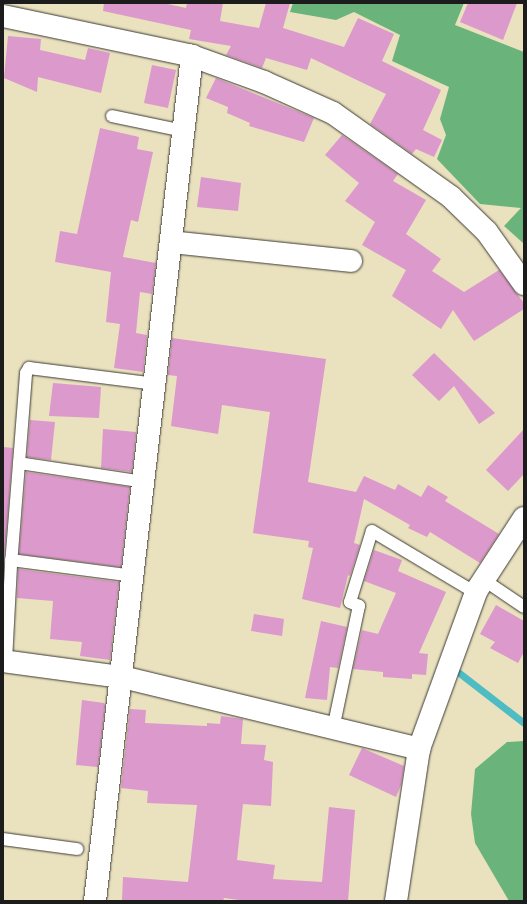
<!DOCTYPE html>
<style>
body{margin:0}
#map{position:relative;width:527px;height:904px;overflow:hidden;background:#eae1bf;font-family:Kalam,sans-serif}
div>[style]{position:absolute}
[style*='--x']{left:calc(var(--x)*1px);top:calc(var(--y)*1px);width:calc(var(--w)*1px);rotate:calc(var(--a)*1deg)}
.forest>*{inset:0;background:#6ab47b}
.stream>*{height:7px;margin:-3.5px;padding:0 3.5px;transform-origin:3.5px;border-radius:3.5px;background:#4dbcc3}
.building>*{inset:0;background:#dc99cb}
.roads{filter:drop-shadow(0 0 1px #3b3a34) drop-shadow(0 0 1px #3b3a34)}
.lane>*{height:12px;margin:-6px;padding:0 6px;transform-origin:6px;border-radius:6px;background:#fff}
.street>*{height:22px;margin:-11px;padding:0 11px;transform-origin:11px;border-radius:11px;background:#fff}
span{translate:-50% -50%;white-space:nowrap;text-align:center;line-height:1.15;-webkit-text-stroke:4px #fbf7ec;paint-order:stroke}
.frame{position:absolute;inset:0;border:4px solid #1c1c1c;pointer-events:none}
</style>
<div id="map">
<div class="forest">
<i style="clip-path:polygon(293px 3px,464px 3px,455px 25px,524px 52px,523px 243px,504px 226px,521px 208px,480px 204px,437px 159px,446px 135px,440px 119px,449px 87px,392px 61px,400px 35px,354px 12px,336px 20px,290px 12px)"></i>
<i style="clip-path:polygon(524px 741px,524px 901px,509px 901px,475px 843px,471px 814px,475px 769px,507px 742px)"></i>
</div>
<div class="stream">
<i style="--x:458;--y:672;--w:83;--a:37.7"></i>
</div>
<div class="building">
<i style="clip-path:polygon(104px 3px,163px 3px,186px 8px,187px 3px,223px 3px,220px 21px,259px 28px,266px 3px,290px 3px,283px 28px,344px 47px,358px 18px,394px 34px,382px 61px,441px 90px,423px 130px,442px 140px,434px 157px,416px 149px,412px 154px,370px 124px,386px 94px,311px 58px,307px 70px,266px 58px,262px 68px,226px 55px,231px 46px,189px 39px,191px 30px,103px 11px)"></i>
<i style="clip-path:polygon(468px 3px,517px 3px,503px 40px,460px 22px)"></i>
<i style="clip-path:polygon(8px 36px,41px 39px,40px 50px,85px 60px,88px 48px,110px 53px,101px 93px,38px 77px,37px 92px,4px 78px)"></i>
<i style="clip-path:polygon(152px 65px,176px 70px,168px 108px,144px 103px)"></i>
<i style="clip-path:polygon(216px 78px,314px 118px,304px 142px,249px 126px,250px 123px,227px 113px,228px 107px,206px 98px)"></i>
<i style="clip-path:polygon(100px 128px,139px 137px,137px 149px,153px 152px,138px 222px,131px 220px,123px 257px,156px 263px,152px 294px,140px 292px,136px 333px,147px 335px,143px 372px,114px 368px,120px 324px,106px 322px,111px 272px,55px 262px,60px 231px,77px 234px)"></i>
<i style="clip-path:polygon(342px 135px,398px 174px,393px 181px,426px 200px,406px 234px,441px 259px,432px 271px,464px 292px,499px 270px,524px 303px,524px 309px,474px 341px,453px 310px,441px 329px,392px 296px,406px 270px,362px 245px,375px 222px,345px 201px,359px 183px,325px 155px)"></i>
<i style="clip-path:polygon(201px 177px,241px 183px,238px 211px,197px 207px)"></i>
<i style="clip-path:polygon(172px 338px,326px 359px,308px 482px,356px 492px,364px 476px,395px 490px,398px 484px,421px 497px,428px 485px,448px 497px,445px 501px,499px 534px,480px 563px,430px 532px,427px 537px,408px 528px,410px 525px,364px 499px,354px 543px,360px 545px,350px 576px,348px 575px,340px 608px,302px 599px,313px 548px,308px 547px,309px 541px,253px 533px,270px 412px,222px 405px,218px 434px,171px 426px,177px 376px,168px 375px)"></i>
<i style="clip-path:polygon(434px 353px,461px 379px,495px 413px,479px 424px,454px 386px,439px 401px,412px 375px)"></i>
<i style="clip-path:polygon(53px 383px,101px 387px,99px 418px,49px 416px)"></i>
<i style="clip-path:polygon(30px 420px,55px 422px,51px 460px,27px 457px)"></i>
<i style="clip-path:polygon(103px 429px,136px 432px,132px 472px,101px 468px)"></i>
<i style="clip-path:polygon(524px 429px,524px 474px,508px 491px,486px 470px)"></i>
<i style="clip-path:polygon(3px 447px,13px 448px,3px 574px)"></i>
<i style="clip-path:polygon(26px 472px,130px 487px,121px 567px,19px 554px)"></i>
<i style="clip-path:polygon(374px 550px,402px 560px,398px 571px,446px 592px,419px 653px,428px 654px,426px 675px,412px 674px,412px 679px,383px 677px,383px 672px,353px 669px,362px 630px,378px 634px,396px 593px,364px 581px)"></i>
<i style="clip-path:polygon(18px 569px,119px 582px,110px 660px,80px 656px,82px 642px,50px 639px,53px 601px,17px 598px)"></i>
<i style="clip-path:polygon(496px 605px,524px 621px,524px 652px,518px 663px,490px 648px,495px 642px,480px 634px)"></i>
<i style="clip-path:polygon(254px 614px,284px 619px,282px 636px,251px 631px)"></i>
<i style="clip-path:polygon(321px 621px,347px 627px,338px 668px,330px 667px,327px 700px,305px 698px)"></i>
<i style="clip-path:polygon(82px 700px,104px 703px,105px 706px,98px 767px,76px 765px)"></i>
<i style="clip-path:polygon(130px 709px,146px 710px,145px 723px,207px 726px,207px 723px,220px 724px,221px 716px,243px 719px,241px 744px,266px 745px,264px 760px,273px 762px,271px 806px,243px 804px,237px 860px,275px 865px,273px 879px,322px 882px,329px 807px,355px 810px,348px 901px,247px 901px,224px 898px,223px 901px,122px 900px,123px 877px,188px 882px,197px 805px,147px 803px,148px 791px,121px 788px)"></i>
<i style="clip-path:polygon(362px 748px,404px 766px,401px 785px,396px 797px,349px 775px)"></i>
</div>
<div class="roads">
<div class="lane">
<i style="--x:112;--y:116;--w:74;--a:11.8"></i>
<i style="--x:19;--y:463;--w:127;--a:8.6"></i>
<i style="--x:11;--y:560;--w:124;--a:7.4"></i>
<i style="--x:484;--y:580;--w:48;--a:34"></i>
<i style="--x:6;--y:661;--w:96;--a:-87"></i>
<i style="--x:11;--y:565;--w:193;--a:-85.5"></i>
<i style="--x:26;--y:373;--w:6;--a:-59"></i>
<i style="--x:29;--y:368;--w:128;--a:7.2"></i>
<i style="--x:333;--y:729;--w:126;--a:-78.1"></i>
<i style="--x:359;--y:606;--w:10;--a:-156"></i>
<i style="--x:350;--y:602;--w:74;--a:-72.8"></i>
<i style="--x:372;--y:531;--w:121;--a:30.8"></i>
<i style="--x:3;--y:839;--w:75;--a:7.7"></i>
</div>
<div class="street">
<i style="--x:3;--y:16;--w:193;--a:11.9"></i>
<i style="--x:192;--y:56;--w:77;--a:19.9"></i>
<i style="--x:264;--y:82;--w:76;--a:24.2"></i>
<i style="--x:333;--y:113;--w:145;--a:35.4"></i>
<i style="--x:451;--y:197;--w:50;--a:44.2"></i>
<i style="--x:487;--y:232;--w:64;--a:54.6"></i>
<i style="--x:171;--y:242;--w:181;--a:6"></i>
<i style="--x:3;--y:661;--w:120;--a:7.7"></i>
<i style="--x:122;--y:677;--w:306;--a:13.6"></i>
<i style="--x:419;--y:749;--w:154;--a:98.6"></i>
<i style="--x:419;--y:749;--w:169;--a:-70"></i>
<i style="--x:477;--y:590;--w:86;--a:-56.9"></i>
<i style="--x:95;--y:901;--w:851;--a:-83.45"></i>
</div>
</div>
<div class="frame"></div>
</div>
